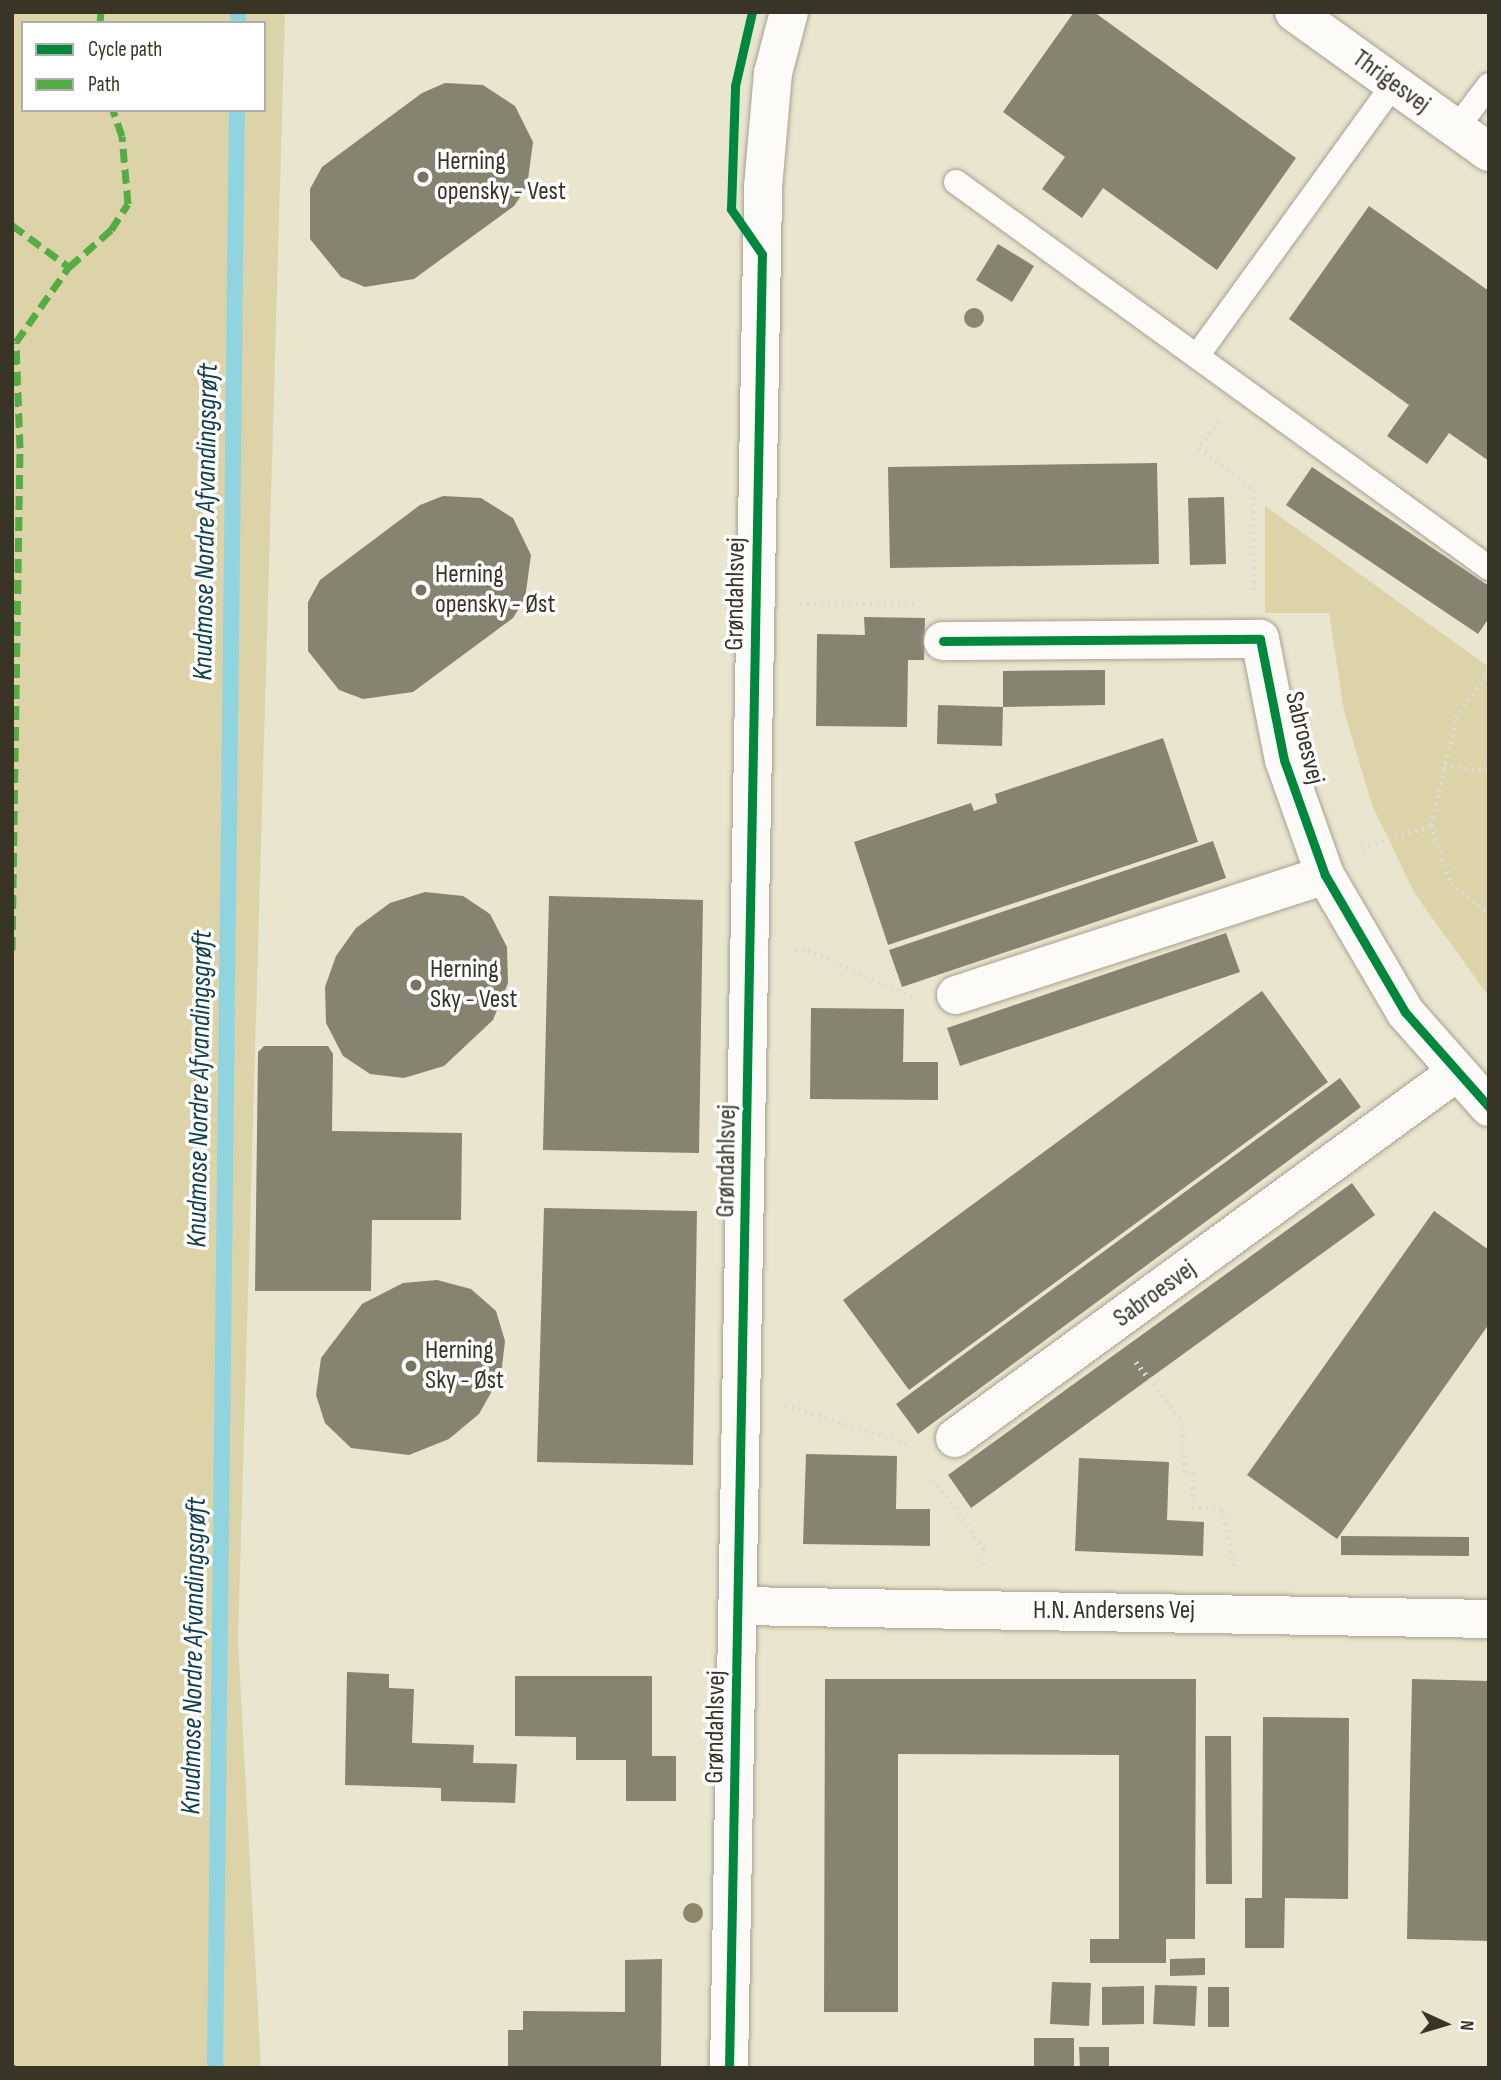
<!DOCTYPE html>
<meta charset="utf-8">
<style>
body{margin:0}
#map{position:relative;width:1501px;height:2080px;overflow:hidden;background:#eae5cf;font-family:"Sofia Sans Condensed",sans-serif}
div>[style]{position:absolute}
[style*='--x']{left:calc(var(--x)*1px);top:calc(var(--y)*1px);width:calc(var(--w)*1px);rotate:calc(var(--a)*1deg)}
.green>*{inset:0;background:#ddd3a9}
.stream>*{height:16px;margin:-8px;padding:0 8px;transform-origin:8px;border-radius:8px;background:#90d4df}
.building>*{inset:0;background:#868371}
.path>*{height:4.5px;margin-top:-2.25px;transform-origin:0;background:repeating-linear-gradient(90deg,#dcdbd4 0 2px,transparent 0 7px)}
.roads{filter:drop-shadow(0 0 2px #a6a291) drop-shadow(0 0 2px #a6a291)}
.lane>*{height:24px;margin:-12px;padding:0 12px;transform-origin:12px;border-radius:12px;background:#fcfbf8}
.street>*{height:38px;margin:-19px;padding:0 19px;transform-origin:19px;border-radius:19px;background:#fcfbf8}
.quiet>*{height:7px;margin-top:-3.5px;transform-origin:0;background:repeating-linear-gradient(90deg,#55ac44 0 14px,transparent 0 21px)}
.cycleway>*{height:9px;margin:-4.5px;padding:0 4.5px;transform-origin:4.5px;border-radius:4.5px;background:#00873e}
.trees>*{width:20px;height:20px;margin:-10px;border-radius:50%;background:#8d866a}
.dots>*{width:19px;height:19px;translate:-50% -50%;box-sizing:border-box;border:4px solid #fff;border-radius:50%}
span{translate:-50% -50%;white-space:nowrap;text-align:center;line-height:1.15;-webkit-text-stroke:7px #fff;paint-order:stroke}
.street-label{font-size:26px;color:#393526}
.poi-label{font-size:26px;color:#393526}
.left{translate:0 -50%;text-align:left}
.water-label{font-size:28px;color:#11404a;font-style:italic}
.frame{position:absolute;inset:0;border:14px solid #393526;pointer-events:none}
.legend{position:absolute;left:21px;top:21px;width:245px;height:91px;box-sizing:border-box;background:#fff;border:2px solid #b0aea8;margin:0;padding:9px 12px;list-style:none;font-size:21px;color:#393526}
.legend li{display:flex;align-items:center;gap:14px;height:35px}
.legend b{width:35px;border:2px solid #b0aea8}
.north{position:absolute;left:1410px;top:1989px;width:70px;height:70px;-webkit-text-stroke:5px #fff;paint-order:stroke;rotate:94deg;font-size:19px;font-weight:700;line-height:28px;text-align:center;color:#393526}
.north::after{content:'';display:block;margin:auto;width:24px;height:32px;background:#393526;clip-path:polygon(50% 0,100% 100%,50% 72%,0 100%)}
</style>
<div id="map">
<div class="green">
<i style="clip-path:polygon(evenodd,12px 12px,285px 12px,238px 1641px,261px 2068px,12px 2068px,12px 12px,23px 23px,264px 23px,264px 110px,23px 110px,23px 23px)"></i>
<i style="clip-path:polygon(1265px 506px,1489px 667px,1489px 997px,1415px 894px,1372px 805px,1344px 711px,1329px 613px,1265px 613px)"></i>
</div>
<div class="stream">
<i style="--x:238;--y:23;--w:11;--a:-90"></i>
<i style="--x:215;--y:2068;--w:1958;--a:-89.36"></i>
</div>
<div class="building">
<i style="clip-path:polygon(1074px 12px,1094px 12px,1296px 158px,1217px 270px,1103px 188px,1082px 218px,1042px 189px,1065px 157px,1003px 112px)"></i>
<i style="clip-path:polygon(445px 83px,483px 85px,515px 106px,533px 142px,527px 187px,514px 206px,414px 279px,365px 287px,341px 277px,310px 239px,310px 189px,322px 167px,422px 93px)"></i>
<i style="clip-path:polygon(1369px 206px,1489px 291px,1489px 461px,1449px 433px,1427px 464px,1387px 436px,1409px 405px,1289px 319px)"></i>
<i style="clip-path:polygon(998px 244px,1034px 266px,1012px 302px,976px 280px)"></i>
<i style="clip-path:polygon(1157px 463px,1159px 564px,890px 568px,888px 467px)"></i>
<i style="clip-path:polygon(1312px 467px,1489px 586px,1489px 618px,1478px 634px,1286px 505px)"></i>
<i style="clip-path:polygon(443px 496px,481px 498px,513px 518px,531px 555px,525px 599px,513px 618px,413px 692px,363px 699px,339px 690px,308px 651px,308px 602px,320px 580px,420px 505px)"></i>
<i style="clip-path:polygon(1224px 497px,1226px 564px,1190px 565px,1188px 498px)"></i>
<i style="clip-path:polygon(864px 617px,925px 618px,924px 660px,908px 660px,907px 727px,816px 726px,817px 634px,865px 635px)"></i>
<i style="clip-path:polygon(1105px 670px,1105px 705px,1003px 707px,1003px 671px)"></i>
<i style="clip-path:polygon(938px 705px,1003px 707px,1002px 746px,937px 744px)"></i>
<i style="clip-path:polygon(1163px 738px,1198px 842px,888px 945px,854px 842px,971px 803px,974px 811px,997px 803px,995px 794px)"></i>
<i style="clip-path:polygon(1213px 841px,1226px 878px,902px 987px,889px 950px)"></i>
<i style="clip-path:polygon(425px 892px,463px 896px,490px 914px,507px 947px,508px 983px,493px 1020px,444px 1066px,404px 1078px,370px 1074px,343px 1056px,326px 1023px,325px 987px,336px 956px,356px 928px,390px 903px)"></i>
<i style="clip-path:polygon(549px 896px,703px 900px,699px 1153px,543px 1150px)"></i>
<i style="clip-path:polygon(1226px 933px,1240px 972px,960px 1066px,947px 1028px)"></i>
<i style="clip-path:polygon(1262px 991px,1328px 1082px,909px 1390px,843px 1300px)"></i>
<i style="clip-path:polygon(811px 1008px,904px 1009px,903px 1062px,938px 1062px,938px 1100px,810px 1099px)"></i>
<i style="clip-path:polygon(264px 1046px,328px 1046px,333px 1054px,332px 1131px,462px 1133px,461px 1220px,372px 1220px,371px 1291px,255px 1291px,258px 1052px)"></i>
<i style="clip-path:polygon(1340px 1078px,1361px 1107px,918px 1434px,896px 1404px)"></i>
<i style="clip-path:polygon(1352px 1183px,1375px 1215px,971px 1508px,948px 1475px)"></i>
<i style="clip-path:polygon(544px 1208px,697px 1211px,693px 1465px,537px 1462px)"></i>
<i style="clip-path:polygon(1434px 1211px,1489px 1250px,1489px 1324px,1337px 1539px,1247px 1475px)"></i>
<i style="clip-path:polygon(437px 1280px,471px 1289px,496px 1311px,505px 1341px,501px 1375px,479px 1414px,449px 1439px,409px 1455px,351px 1448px,325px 1423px,316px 1395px,321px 1358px,362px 1304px,403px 1283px)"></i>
<i style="clip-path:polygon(806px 1454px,897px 1456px,896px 1509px,930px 1509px,930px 1546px,803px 1544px)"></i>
<i style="clip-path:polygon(1079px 1458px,1169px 1462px,1167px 1520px,1204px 1522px,1203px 1556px,1075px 1551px)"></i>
<i style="clip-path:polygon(1341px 1536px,1469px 1537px,1469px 1556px,1341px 1555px)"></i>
<i style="clip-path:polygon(347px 1672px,389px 1674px,389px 1688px,414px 1689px,412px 1743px,474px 1745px,473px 1763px,517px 1764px,515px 1803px,441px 1801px,441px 1788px,345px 1785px)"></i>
<i style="clip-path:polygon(515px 1676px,652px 1676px,652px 1756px,676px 1756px,676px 1801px,626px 1801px,626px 1760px,576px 1760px,576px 1737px,515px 1736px)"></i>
<i style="clip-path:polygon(825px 1679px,1196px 1679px,1195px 1939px,1166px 1939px,1166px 1963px,1090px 1963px,1090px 1939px,1119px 1939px,1119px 1755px,898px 1754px,898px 2012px,824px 2012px)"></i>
<i style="clip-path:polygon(1412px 1679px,1489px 1681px,1489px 1941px,1407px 1939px)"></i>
<i style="clip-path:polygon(1263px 1717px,1349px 1718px,1348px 1899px,1285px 1898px,1284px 1948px,1245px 1948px,1245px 1898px,1262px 1898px)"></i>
<i style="clip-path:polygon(1205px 1736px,1231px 1736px,1232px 1884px,1206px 1884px)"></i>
<i style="clip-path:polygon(1205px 1958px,1205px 1975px,1170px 1976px,1170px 1959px)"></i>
<i style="clip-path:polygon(662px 1959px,661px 2068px,508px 2068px,508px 2030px,523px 2030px,523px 2011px,625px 2012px,625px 1960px)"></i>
<i style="clip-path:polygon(1052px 1982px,1091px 1983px,1089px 2026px,1050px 2024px)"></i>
<i style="clip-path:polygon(1155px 1985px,1197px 1986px,1195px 2026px,1153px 2024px)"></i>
<i style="clip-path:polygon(1144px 1986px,1144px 2024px,1102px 2025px,1102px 1987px)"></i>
<i style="clip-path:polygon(1208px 1987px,1229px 1987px,1229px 2027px,1208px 2027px)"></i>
<i style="clip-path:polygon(1034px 2038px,1074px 2038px,1074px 2068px,1034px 2068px)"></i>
<i style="clip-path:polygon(1079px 2047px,1109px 2047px,1109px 2068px,1080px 2068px)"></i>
</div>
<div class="path">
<i style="--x:1219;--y:421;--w:34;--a:127"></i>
<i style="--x:1199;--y:448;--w:68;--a:37.9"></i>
<i style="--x:1253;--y:490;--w:103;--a:89.4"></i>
<i style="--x:800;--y:603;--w:114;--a:0.5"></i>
<i style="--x:1444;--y:766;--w:45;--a:5.1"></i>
<i style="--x:1431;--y:825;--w:61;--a:71"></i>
<i style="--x:1451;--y:883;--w:48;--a:38.3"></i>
<i style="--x:1362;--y:848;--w:73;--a:-18.4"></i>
<i style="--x:1431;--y:825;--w:110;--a:-76.8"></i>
<i style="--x:1456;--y:718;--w:58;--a:-55.5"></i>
<i style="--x:795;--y:951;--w:13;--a:-4"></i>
<i style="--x:808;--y:950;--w:114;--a:23.9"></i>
<i style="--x:1136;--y:1362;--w:75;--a:51.5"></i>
<i style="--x:1183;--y:1421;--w:52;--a:87.8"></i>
<i style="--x:1185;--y:1473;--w:9;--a:0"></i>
<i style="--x:1194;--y:1473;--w:34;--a:93"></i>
<i style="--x:1192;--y:1507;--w:31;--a:4"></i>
<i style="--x:1223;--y:1509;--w:63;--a:79"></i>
<i style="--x:785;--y:1405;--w:130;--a:17.5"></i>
<i style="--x:934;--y:1479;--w:86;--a:54.5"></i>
<i style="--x:984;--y:1549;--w:18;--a:90"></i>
</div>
<div class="roads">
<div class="lane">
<i style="--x:1456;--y:129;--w:55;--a:-53.1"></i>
<i style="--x:956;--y:182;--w:658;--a:35.91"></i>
<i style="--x:1197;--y:356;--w:336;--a:-54.1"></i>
</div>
<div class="street">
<i style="--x:1294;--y:12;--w:240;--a:35.7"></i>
<i style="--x:943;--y:641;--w:317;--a:-0.4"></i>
<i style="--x:1260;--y:639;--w:123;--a:78.8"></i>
<i style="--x:1284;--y:760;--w:122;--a:70.4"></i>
<i style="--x:1325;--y:875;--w:159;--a:59.7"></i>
<i style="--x:1405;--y:1012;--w:127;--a:48.5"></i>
<i style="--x:956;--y:995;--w:388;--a:-18"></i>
<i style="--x:955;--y:1438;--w:618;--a:-36.11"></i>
<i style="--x:740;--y:1606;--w:749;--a:0.99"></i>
<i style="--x:729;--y:2068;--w:1881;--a:-88.96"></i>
<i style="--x:763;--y:187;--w:114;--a:-85"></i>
<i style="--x:773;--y:73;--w:63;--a:-75.3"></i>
</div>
</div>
<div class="quiet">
<i style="--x:100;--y:23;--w:11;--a:-85"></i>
<i style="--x:12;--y:225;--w:71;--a:36.4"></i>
<i style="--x:12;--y:950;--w:502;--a:-89.09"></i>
<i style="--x:20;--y:448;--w:106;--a:-92.2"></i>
<i style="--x:16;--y:342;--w:92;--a:-54.8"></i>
<i style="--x:69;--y:267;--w:56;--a:-41.4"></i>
<i style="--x:111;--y:230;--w:31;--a:-57"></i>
<i style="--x:128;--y:204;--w:68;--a:-95"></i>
<i style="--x:122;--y:136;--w:28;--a:-109"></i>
<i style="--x:12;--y:2065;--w:3;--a:72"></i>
</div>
<div class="cycleway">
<i style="--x:943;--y:641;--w:317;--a:-0.4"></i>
<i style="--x:1260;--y:639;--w:123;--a:78.8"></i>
<i style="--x:1284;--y:760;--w:122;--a:70.4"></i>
<i style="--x:1325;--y:875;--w:159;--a:59.7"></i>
<i style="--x:1405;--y:1012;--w:127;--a:48.5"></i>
<i style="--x:729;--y:2068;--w:1814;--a:-88.96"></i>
<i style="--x:762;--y:254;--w:55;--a:-124.6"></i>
<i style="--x:731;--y:209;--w:123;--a:-88.1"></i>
<i style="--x:735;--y:86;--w:76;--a:-77.1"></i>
</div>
<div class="trees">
<i style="left:974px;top:318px"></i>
<i style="left:693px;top:1913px"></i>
</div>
<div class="dots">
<i style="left:423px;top:177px;background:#777361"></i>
<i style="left:421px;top:590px;background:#777361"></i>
<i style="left:416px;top:985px;background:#777361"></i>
<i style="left:411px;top:1366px;background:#777361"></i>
</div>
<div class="street-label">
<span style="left:1391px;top:82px;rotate:36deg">Thrigesvej</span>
<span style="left:736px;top:594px;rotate:-89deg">Grøndahlsvej</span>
<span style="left:1304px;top:738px;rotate:76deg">Sabroesvej</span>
<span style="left:727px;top:1161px;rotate:-89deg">Grøndahlsvej</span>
<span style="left:1155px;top:1294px;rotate:-36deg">Sabroesvej</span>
<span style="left:1114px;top:1611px">H.N. Andersens Vej</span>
<span style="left:716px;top:1727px;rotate:-89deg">Grøndahlsvej</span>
</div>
<div class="poi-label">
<span class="left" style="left:437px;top:177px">Herning<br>opensky - Vest</span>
<span class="left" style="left:435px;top:590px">Herning<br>opensky - Øst</span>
<span class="left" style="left:430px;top:985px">Herning<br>Sky - Vest</span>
<span class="left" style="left:425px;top:1366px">Herning<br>Sky - Øst</span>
</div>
<div class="water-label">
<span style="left:206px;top:522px;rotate:-89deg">Knudmose Nordre Afvandingsgrøft</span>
<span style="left:200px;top:1089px;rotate:-89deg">Knudmose Nordre Afvandingsgrøft</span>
<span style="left:194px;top:1656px;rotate:-89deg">Knudmose Nordre Afvandingsgrøft</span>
</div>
<div class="frame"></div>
<ul class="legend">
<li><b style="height:9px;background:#00873e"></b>Cycle path</li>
<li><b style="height:9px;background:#55ac44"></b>Path</li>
</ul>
<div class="north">N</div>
</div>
